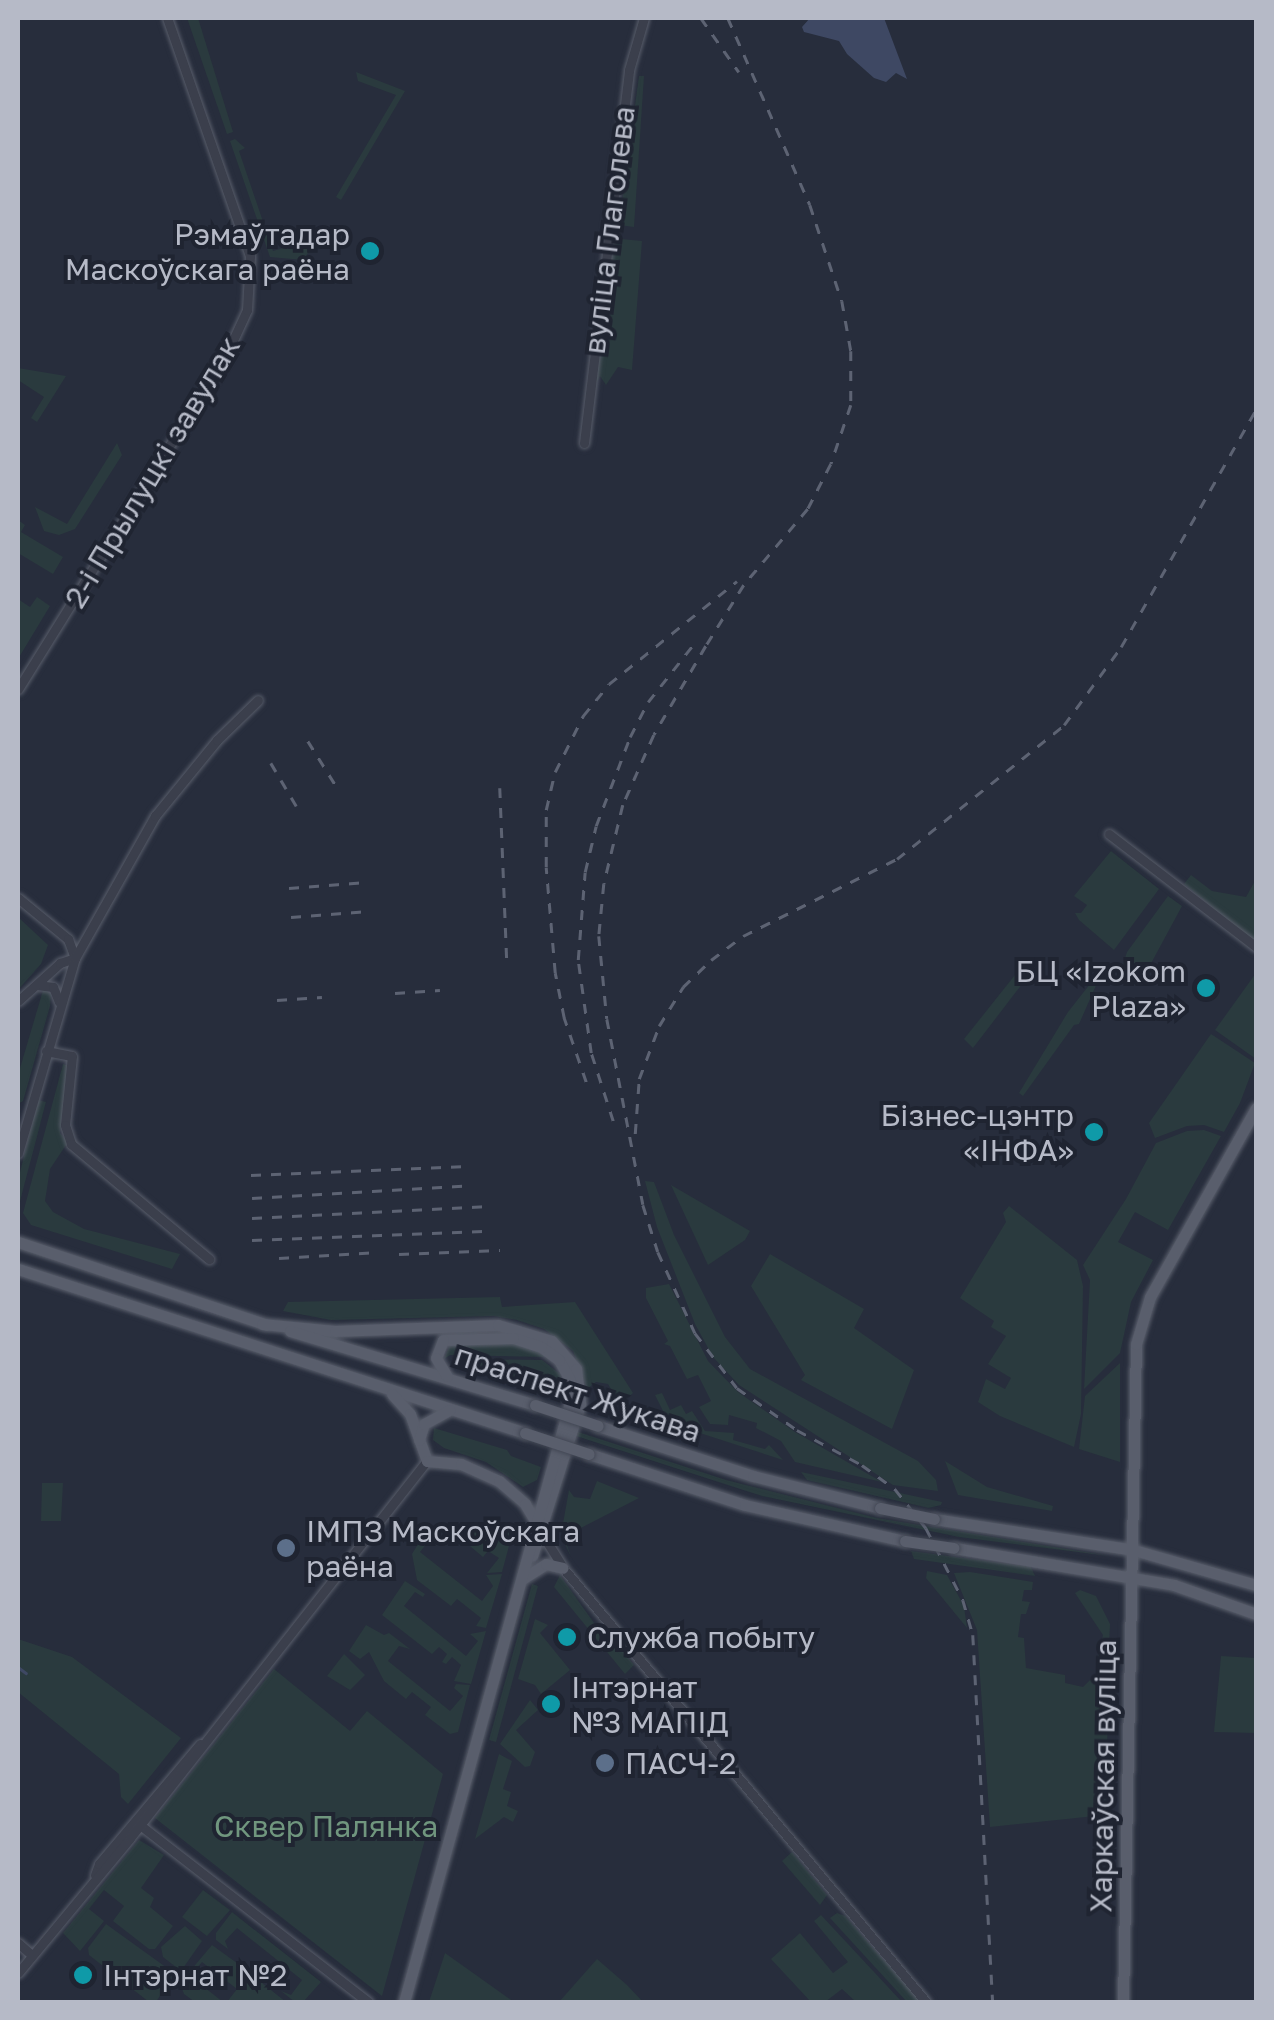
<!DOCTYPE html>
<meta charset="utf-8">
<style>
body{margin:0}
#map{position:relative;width:1274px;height:2020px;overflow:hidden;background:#272d3c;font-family:"Golos Text",sans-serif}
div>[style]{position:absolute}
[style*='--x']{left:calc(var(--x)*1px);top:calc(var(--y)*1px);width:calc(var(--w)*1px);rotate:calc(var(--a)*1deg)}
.green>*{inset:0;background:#2a3a3e}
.water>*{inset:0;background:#3e4863}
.stream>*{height:2.5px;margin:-1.25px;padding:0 1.25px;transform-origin:1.25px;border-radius:1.25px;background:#3e4863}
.roads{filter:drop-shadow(0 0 2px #585d6a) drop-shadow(0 0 2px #585d6a)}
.minor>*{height:9px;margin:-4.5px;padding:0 4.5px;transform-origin:4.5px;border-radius:4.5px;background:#3b3f4c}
.major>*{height:11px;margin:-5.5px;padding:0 5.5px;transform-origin:5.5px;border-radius:5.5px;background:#595e6c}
.rail>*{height:2.5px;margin-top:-1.25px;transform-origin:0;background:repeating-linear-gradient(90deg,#5d6373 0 10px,transparent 0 20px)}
.bridges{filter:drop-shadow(0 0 2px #434855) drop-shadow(0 0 2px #434855)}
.major-bridge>*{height:11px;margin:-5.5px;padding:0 5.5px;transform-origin:5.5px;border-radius:5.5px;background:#595e6c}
.dots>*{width:28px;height:28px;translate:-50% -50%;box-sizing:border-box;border:5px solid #1f2431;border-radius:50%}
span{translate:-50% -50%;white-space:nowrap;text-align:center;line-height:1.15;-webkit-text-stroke:8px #1f2431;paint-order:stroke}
.street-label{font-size:30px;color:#b6bac7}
.poi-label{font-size:30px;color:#b6bac7}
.right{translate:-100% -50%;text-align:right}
.left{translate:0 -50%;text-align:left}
.park-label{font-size:30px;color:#70967e}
.frame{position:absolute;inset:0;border:20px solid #b6bac7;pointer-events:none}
</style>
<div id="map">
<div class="green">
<i style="clip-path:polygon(187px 18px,198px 18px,233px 132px,227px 134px)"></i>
<i style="clip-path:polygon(356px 72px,405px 91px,341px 200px,336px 197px,396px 95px,358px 81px)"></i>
<i style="clip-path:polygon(639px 76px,644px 76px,634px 227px,619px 225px)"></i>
<i style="clip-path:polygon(235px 139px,245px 148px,239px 151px,273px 251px,290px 246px,300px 252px,313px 232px,320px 236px,303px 260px,270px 257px,230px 141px)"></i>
<i style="clip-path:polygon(611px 238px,642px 241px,632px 370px,618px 367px,606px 385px,600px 376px,590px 396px)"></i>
<i style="clip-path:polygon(18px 368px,66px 376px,37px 422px,31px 418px,44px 397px,18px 380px)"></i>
<i style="clip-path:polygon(117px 443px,122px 455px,75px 529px,59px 535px,44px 531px,35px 507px,67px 524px)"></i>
<i style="clip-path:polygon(18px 520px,25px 525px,21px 532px,63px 557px,53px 574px,18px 553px)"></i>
<i style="clip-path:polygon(37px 597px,50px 606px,18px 659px,18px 599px,30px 607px)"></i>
<i style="clip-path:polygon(1111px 851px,1159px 889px,1114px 950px,1079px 920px,1075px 913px,1081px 913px,1087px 905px,1074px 896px)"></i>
<i style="clip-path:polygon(1191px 875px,1212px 891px,1246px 897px,1256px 879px,1256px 943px,1184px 884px)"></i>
<i style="clip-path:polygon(1168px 896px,1182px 906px,1141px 982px,1125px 972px,1117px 982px,1127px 952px)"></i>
<i style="clip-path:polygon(18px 917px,48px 945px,41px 964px,18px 990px)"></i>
<i style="clip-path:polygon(1036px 958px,1039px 962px,973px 1048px,964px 1039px,1027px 960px)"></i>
<i style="clip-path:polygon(1105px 965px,1079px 1024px,1074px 1025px,1023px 1096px,1019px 1093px,1068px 1012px)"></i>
<i style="clip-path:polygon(1256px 973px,1256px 1059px,1215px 1030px)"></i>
<i style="clip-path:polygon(44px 987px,51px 994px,50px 1006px,23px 1101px,18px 1104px,18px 1075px)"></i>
<i style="clip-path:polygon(1211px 1034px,1255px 1063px,1240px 1103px,1224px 1132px,1204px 1125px,1187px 1126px,1155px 1138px,1149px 1123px)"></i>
<i style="clip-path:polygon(63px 1064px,69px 1066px,60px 1133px,68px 1142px,50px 1169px,45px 1201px,53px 1212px,84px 1229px,180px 1254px,172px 1269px,31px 1225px,23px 1213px)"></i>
<i style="clip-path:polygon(38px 1100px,46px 1102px,19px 1205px,18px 1180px)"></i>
<i style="clip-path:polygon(1204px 1130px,1221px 1136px,1168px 1230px,1135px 1212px,1118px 1242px,1153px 1260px,1131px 1302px,1120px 1353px,1084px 1389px,1090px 1280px,1083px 1265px,1126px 1199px,1156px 1143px,1187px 1131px)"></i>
<i style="clip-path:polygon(645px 1181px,654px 1182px,674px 1235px,725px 1337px,750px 1369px,918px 1461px,936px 1480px,938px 1491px,893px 1485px,739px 1385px,713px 1357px,695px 1324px,657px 1227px)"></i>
<i style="clip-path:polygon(671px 1185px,750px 1231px,745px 1240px,708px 1265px)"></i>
<i style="clip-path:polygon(1009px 1206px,1077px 1260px,1083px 1286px,1081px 1414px,1074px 1447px,1000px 1416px,978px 1402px,986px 1379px,1005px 1389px,1011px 1378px,988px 1364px,1006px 1336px,991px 1327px,994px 1321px,960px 1298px,1006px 1222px,1003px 1213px)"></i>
<i style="clip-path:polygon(770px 1254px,864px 1309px,854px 1328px,914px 1370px,892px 1429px,801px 1380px,805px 1375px,751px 1286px)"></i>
<i style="clip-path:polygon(669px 1284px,708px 1361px,738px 1392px,795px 1432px,882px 1482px,795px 1462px,781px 1441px,756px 1428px,757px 1423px,729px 1415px,728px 1425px,710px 1424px,699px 1407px,711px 1401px,698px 1375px,687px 1379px,670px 1346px,664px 1344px,668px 1341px,646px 1298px,646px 1288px)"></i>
<i style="clip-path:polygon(500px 1297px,502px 1307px,575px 1302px,633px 1393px,620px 1404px,608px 1384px,596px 1382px,587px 1389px,573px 1351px,544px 1329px,517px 1320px,493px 1316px,331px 1320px,283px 1311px,288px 1302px)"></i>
<i style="clip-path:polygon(491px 1337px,536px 1349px,546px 1357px,450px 1355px,444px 1359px,451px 1342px)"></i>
<i style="clip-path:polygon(452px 1359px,542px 1360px,560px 1374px,564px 1388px,530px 1382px,527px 1388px,454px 1363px)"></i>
<i style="clip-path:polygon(1120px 1363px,1120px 1462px,1079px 1449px,1085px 1396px)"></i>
<i style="clip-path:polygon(662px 1393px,670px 1410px,681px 1405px,686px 1414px,692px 1411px,705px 1431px,734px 1433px,733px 1440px,765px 1449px,769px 1445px,783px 1460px,669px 1423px,655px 1395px)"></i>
<i style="clip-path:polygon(434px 1428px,507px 1450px,511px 1456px,541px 1467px,537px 1480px,523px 1487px,486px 1462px,444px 1448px,433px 1440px)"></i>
<i style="clip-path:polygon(578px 1432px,726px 1480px,877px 1518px,1110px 1556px,959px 1537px,762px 1496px,576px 1436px)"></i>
<i style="clip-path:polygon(945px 1461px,987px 1487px,1053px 1506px,1052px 1511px,958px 1495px)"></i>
<i style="clip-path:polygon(801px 1472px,942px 1502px,941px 1505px,929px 1508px,807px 1480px)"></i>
<i style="clip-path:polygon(597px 1481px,639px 1498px,575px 1531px,566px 1542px,571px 1557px,563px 1539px,562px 1529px,569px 1490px,574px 1497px,590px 1499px)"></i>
<i style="clip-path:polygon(42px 1483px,63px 1483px,61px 1521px,41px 1521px)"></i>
<i style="clip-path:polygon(491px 1517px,504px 1531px,513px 1531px,502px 1572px,487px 1573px,499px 1558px,488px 1551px,483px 1557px,452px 1531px,461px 1525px,472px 1533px)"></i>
<i style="clip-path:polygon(426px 1531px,442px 1541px,431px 1538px,420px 1552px,482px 1601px,493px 1586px,486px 1575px,502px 1574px,486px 1628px,476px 1626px,481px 1618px,457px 1599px,451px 1606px,417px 1580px,412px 1554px)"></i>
<i style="clip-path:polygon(911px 1551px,1031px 1567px,1035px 1576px,914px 1559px)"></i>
<i style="clip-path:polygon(927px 1571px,947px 1575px,964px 1606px,967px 1628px,926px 1578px)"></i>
<i style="clip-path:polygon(970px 1572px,1033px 1582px,1032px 1590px,1024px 1590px,1022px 1601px,1030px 1602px,1026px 1614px,1021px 1614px,1018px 1637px,1024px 1638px,1026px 1668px,1065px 1675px,1065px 1683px,1083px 1687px,1090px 1680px,1109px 1683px,1105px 1815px,990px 1827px,977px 1630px,954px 1573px)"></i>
<i style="clip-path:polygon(560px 1575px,606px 1640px,611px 1637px,634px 1665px,625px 1674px,554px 1587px)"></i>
<i style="clip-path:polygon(405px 1581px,425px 1594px,423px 1597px,415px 1592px,404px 1606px,466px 1656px,478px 1641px,470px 1634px,486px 1631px,471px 1684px,454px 1681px,461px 1665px,452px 1657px,446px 1664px,442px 1662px,447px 1654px,439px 1647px,432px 1654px,382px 1615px)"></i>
<i style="clip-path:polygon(532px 1584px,538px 1586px,496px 1742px,489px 1740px)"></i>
<i style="clip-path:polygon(1080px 1590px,1096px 1596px,1110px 1624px,1108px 1670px,1096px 1665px,1103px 1635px,1075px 1593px)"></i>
<i style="clip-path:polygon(535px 1619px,548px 1625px,540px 1633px,570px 1670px,541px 1694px,535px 1685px,518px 1679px)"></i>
<i style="clip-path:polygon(366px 1625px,384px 1635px,389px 1633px,410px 1649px,399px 1646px,388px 1661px,450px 1711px,463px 1696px,454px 1688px,456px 1684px,470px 1685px,458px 1732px,450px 1734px,425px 1715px,431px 1707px,412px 1692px,406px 1699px,384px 1681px,369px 1652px,360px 1659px,349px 1651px)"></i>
<i style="clip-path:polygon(18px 1639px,72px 1657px,181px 1738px,128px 1804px,121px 1797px,119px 1774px,18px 1692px)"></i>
<i style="clip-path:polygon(344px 1654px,365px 1675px,350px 1690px,327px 1676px)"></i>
<i style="clip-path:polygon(1221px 1656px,1256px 1658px,1256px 1733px,1214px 1732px)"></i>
<i style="clip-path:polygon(274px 1669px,350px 1731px,367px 1711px,443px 1774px,382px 1996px,155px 1818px)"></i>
<i style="clip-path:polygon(530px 1700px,538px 1710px,516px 1730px,535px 1752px,530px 1766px,525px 1767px,500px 1744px)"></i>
<i style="clip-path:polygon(499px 1754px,512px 1761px,503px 1789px,511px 1792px,507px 1806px,518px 1811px,513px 1822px,504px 1817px,475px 1839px)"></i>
<i style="clip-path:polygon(139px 1840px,164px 1855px,141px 1888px,154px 1898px,150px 1907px,173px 1926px,155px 1949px,149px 1949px,113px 1921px,124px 1906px,104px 1890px,89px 1909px,104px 1921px,80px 1951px,63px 1933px)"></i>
<i style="clip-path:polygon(792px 1852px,827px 1895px,820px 1905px,782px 1861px)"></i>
<i style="clip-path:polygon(203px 1890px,230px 1910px,207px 1936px,182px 1917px)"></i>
<i style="clip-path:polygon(232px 1912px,321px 1982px,303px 2002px,295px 2002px,281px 1991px,291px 1995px,302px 1980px,237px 1928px,225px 1941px,228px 1949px,216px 1940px,216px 1933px)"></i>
<i style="clip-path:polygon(837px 1913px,845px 1916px,921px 2002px,907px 2002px,830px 1918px)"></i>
<i style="clip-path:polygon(821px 1915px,902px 2002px,856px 2002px,842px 1989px,825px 2002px,811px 2002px,771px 1959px,800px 1933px,833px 1973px,848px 1962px,814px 1921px)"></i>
<i style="clip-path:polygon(106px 1924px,174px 1973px,156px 2002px,149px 2002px,89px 1955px,88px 1948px)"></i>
<i style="clip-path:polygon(185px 1926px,202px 1941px,181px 1971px,163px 1957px,161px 1947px)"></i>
<i style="clip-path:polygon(212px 1945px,241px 1966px,286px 2002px,227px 2002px,237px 1989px,202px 1962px,190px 1976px,223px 2002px,195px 2002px,184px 1994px,180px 1983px)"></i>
<i style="clip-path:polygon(445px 1953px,514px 2002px,429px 2002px)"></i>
<i style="clip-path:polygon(597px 1959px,627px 1985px,643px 2002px,559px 2002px)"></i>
</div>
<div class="water">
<i style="clip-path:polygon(810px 18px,884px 18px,907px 79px,896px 73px,886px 82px,874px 78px,847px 54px,839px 41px,804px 32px,802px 27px)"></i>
</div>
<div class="stream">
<i style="--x:18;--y:1667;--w:10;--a:37"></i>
</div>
<div class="roads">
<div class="minor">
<i style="--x:584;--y:443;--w:376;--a:-83.1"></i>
<i style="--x:629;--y:70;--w:54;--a:-73.9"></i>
<i style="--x:18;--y:689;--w:398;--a:-58.1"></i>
<i style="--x:228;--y:351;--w:45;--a:-65.1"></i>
<i style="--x:247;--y:310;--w:54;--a:-86.8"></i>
<i style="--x:250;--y:256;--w:252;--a:-109.2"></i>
<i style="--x:1109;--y:834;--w:185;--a:37.5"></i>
<i style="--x:18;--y:898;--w:65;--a:39.4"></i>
<i style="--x:68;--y:939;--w:20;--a:70"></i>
<i style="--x:37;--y:985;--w:16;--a:7"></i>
<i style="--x:53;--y:987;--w:16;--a:68"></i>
<i style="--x:18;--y:1001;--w:57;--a:-42.1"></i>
<i style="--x:60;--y:963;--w:16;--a:-18"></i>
<i style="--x:46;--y:1051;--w:26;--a:11"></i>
<i style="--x:72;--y:1056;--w:69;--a:95.8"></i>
<i style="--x:65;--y:1125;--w:20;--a:72"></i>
<i style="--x:71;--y:1144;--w:180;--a:39.8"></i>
<i style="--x:18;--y:1153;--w:203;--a:-73.7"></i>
<i style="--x:75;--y:958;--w:163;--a:-60.6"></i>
<i style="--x:155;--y:816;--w:98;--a:-50.8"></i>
<i style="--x:217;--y:740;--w:57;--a:-44.3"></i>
<i style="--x:542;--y:1534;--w:40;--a:58"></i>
<i style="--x:563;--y:1568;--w:566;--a:50.09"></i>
<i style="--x:140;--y:1825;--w:289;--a:37.8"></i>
<i style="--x:95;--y:1875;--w:12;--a:-70"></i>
<i style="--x:99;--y:1864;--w:157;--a:-49.9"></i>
<i style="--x:18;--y:1943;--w:18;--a:41"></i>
<i style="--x:18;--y:1973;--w:175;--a:-50.3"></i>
<i style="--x:130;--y:1838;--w:480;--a:-51.8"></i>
</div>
<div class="major">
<i style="--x:18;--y:1242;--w:262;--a:18.4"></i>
<i style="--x:18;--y:1269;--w:533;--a:17.92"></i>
<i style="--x:262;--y:1324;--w:73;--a:5.5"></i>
<i style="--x:335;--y:1331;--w:163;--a:-2.1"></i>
<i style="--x:498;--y:1325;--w:56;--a:16.5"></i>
<i style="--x:552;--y:1341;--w:37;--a:49"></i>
<i style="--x:576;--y:1369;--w:35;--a:83"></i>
<i style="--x:580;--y:1404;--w:159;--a:107.5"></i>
<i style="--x:290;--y:1331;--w:256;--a:16.8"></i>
<i style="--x:392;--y:1394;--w:27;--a:48"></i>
<i style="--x:410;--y:1414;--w:50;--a:70.1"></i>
<i style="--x:427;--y:1461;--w:34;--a:5"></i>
<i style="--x:461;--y:1464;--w:42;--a:24.1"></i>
<i style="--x:499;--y:1481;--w:35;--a:41"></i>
<i style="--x:525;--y:1504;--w:23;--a:59"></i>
<i style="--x:598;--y:1426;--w:163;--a:17.9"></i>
<i style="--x:753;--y:1476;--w:131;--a:14.1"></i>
<i style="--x:419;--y:1440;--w:17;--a:-73"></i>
<i style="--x:424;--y:1424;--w:29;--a:-29"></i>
<i style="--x:589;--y:1454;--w:164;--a:18.1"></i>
<i style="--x:745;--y:1505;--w:164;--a:12.7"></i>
<i style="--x:934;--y:1519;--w:202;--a:8.8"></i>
<i style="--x:1134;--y:1550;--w:127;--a:16"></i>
<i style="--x:954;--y:1548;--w:223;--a:9.5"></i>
<i style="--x:1174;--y:1585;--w:87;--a:19.5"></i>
<i style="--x:522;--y:1579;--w:28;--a:-32"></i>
<i style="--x:546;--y:1564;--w:17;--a:13"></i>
<i style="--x:404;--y:2002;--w:626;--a:-74.52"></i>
<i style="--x:571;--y:1399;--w:19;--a:-93"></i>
<i style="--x:570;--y:1380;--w:23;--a:-119"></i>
<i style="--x:559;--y:1360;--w:22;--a:-144"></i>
<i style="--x:541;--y:1347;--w:29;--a:-162"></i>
<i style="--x:513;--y:1338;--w:70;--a:178.4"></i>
<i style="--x:443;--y:1340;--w:19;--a:111"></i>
<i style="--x:436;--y:1358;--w:21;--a:59"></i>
<i style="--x:1123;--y:2002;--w:658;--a:-88.87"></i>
<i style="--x:1136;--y:1344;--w:49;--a:-73.4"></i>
<i style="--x:1150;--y:1297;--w:217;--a:-60.7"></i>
</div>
</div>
<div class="rail">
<i style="--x:701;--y:18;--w:66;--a:54.9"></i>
<i style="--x:728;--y:18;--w:204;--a:66.3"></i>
<i style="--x:810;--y:205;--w:101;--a:71.6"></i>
<i style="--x:842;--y:301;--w:51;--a:79.8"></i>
<i style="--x:851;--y:351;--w:54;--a:90"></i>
<i style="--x:851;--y:405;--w:62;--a:108.7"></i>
<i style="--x:831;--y:464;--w:51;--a:117.1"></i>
<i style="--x:808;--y:509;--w:99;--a:130.1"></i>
<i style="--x:744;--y:585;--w:72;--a:121.9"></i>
<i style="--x:706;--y:646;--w:103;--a:120.3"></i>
<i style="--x:654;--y:735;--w:77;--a:113.9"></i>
<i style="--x:623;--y:805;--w:81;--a:103.5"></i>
<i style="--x:604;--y:884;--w:52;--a:95.5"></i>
<i style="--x:599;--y:936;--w:83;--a:84.5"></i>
<i style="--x:607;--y:1019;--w:189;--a:79"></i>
<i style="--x:643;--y:1205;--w:49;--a:72.3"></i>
<i style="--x:658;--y:1252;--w:89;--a:65.4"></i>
<i style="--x:695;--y:1333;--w:69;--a:52.6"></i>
<i style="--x:737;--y:1388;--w:73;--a:35"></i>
<i style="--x:797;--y:1430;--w:74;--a:28.3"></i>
<i style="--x:862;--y:1465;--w:41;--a:36"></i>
<i style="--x:895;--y:1489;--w:50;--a:51.5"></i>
<i style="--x:926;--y:1528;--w:81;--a:62.8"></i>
<i style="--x:963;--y:1600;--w:36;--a:74"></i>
<i style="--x:973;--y:1635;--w:368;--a:86.9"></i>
<i style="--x:308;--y:741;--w:51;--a:57.9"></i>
<i style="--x:271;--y:763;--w:51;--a:59.4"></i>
<i style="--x:500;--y:788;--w:173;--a:87.7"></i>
<i style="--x:289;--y:888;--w:78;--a:-4.4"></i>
<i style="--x:291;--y:917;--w:78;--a:-4.4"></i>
<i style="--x:395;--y:993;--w:45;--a:-3.8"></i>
<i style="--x:277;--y:1000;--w:45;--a:-3.8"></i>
<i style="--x:586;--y:1082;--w:68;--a:-109"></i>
<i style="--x:564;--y:1018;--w:46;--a:-101.3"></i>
<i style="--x:555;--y:973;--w:106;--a:-94.9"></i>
<i style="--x:546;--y:867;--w:57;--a:-90"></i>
<i style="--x:546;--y:810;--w:39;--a:-77"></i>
<i style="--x:555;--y:772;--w:63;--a:-63.4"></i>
<i style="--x:583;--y:716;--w:41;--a:-50.9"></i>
<i style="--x:609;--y:684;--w:164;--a:-38.8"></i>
<i style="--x:613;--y:1121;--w:71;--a:-107.9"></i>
<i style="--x:591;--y:1053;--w:94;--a:-98"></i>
<i style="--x:578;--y:960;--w:88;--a:-85.5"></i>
<i style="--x:585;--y:872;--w:47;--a:-76.6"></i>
<i style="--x:596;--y:826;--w:95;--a:-69.1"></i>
<i style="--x:630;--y:737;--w:39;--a:-63"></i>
<i style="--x:648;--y:702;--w:79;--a:-51.7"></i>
<i style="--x:635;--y:1134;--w:55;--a:-85.8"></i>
<i style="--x:639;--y:1079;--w:57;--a:-69.3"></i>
<i style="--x:659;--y:1026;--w:46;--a:-58.4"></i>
<i style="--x:683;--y:987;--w:39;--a:-44"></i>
<i style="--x:711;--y:960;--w:40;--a:-37"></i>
<i style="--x:743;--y:936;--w:172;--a:-26.6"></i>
<i style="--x:897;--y:859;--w:214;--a:-38.7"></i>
<i style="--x:1064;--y:725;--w:97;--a:-53.8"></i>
<i style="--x:1121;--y:647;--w:274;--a:-60.4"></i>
<i style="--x:251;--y:1175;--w:211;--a:-2.4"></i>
<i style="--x:252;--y:1198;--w:211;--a:-3.3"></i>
<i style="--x:252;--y:1218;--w:238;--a:-2.9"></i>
<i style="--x:252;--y:1240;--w:238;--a:-2.2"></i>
<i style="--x:399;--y:1254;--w:101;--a:-2.3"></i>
<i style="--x:279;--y:1258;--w:100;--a:-3.4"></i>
</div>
<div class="bridges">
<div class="major-bridge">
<i style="--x:535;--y:1405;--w:66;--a:18.4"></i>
<i style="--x:525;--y:1433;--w:67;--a:18.2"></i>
<i style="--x:880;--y:1508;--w:55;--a:11.5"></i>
<i style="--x:905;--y:1541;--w:49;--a:8.1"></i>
</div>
</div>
<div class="dots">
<i style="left:370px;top:251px;background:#0f9aa8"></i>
<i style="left:1206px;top:988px;background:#0f9aa8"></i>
<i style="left:1094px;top:1132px;background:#0f9aa8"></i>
<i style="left:286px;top:1548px;background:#5c6f8a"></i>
<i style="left:567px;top:1637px;background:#0f9aa8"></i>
<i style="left:551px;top:1704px;background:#0f9aa8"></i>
<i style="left:605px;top:1763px;background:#5c6f8a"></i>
<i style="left:83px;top:1975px;background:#0f9aa8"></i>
</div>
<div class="street-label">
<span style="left:609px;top:230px;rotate:-83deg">вуліца Глаголева</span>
<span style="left:152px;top:472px;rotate:-59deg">2-і Прылуцкі завулак</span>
<span style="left:578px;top:1393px;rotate:18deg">праспект Жукава</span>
<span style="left:1103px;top:1776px;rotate:-89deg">Харкаўская вуліца</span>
</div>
<div class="poi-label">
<span class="right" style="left:350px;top:251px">Рэмаўтадар<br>Маскоўскага раёна</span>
<span class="right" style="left:1186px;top:988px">БЦ «Izokom<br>Plaza»</span>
<span class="right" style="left:1074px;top:1132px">Бізнес-цэнтр<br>«ІНФА»</span>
<span class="left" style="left:306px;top:1548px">ІМПЗ Маскоўскага<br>раёна</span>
<span class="left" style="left:587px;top:1637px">Служба побыту</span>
<span class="left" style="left:571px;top:1704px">Інтэрнат<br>№3 МАПІД</span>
<span class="left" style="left:625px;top:1763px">ПАСЧ-2</span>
<span class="left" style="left:103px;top:1975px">Інтэрнат №2</span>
</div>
<div class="park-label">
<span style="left:326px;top:1826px">Сквер Палянка</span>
</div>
<div class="frame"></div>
</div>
